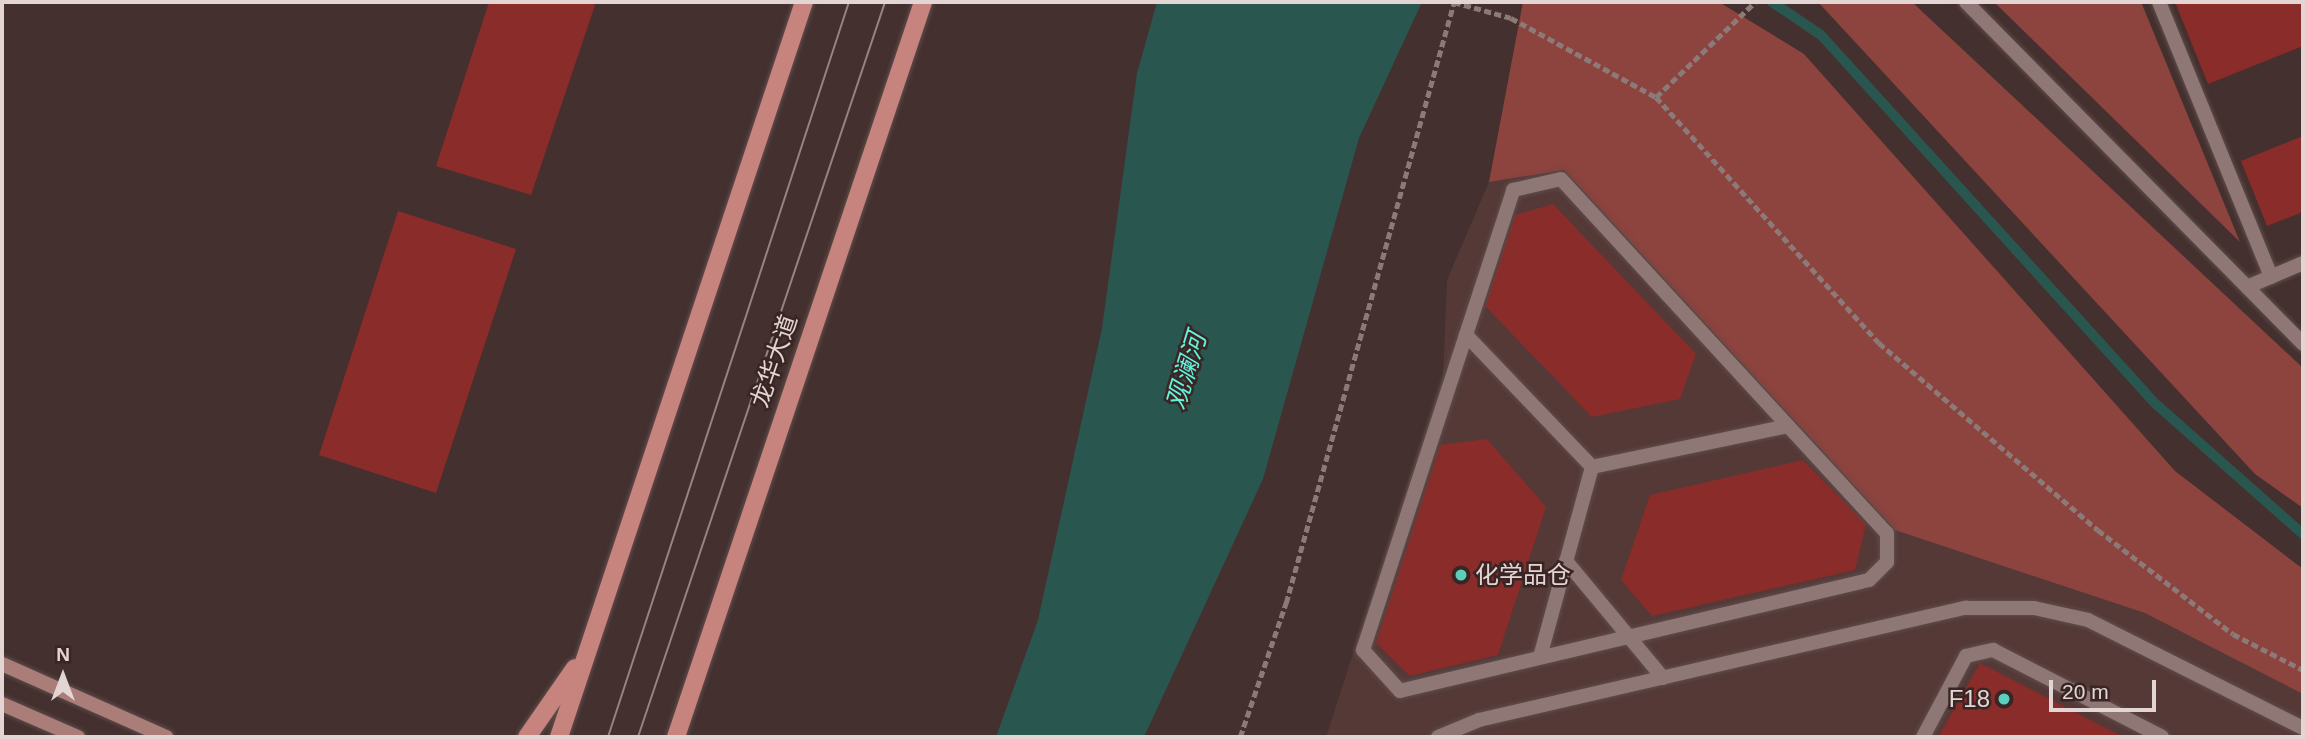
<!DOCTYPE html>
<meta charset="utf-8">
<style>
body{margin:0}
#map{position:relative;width:2305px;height:739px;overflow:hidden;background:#44302e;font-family:Helvetica,"Noto Sans SC",sans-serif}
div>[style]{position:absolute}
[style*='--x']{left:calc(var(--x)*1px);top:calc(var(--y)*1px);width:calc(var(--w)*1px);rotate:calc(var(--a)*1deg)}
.built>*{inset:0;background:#543937}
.green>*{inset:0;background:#8d433e}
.water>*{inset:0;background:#29564e}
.stream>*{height:10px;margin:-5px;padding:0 5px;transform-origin:5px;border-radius:5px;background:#29564e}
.building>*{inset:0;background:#8a2c2a}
.path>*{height:4.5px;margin-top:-2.25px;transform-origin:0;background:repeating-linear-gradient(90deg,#8b7a78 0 7px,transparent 0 10.5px)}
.roads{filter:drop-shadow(0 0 2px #5e4d4b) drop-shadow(0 0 2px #5e4d4b)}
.lane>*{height:14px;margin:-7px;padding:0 7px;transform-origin:7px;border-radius:7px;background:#8f7775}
.street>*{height:14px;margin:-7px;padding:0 7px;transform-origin:7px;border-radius:7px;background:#8f7775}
.secondary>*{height:14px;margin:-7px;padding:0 7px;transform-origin:7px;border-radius:7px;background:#ab7d79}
.primary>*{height:18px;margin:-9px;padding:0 9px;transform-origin:9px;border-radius:9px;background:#c7837d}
.tram>*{height:2px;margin:-1px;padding:0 1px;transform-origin:1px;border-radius:1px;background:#958482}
.dots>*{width:19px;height:19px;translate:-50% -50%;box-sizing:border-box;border:4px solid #392624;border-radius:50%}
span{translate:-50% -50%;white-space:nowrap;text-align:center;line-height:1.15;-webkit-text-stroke:5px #392624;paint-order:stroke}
.street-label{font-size:24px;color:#e2d5d3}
.poi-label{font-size:24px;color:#e2d5d3}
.left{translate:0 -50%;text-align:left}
.right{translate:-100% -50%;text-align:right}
.water-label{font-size:26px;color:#63f2dc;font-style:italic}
.frame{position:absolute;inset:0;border:4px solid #e2d5d3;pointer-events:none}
.north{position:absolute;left:28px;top:641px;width:70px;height:70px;-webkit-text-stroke:5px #392624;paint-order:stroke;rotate:0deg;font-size:19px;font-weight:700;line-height:28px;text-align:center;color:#e2d5d3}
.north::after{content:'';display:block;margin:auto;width:24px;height:32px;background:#e2d5d3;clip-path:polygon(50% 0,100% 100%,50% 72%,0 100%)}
.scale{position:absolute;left:2049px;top:680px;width:107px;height:32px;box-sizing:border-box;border:4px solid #e2d5d3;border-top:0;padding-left:9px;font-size:21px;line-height:24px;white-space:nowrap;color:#e2d5d3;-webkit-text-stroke:5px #392624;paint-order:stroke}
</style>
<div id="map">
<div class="built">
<i style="clip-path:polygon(1523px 2px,2303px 634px,2303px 737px,1326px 737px,1443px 376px,1447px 280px,1489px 182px)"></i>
</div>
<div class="green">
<i style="clip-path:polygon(1523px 2px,1719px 2px,1804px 54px,2175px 471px,2303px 569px,2303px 694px,2145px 613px,1895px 530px,1564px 170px,1489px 182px)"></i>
<i style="clip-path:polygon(1818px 2px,1912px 2px,2303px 368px,2303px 508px,2255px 474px)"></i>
<i style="clip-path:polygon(1994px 2px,2141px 2px,2240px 242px)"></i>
</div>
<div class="water">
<i style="clip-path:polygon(1157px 2px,1422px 2px,1359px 138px,1263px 479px,1144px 737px,996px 737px,1038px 620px,1102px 328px,1137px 73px)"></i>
</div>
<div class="stream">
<i style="--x:1772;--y:2;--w:59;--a:34"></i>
<i style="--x:1821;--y:35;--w:500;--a:47.8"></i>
<i style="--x:2157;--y:405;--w:195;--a:41.5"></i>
</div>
<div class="building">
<i style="clip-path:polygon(489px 2px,596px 2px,531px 195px,436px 166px)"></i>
<i style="clip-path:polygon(2175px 2px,2303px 2px,2303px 46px,2208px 84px)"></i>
<i style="clip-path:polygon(2303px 136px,2303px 212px,2267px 226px,2241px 161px)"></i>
<i style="clip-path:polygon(1553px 204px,1696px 354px,1680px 399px,1592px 417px,1485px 306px,1515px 215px)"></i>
<i style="clip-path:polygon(398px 211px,516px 249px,436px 493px,319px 455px)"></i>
<i style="clip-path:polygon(1487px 439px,1546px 507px,1498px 655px,1410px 676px,1376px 643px,1440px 445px)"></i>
<i style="clip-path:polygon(1803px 460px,1866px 524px,1855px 570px,1652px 616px,1621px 580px,1650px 495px)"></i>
<i style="clip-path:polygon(1980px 663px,2123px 737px,1938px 737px)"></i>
</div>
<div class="path">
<i style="--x:1454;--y:2;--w:59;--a:15.7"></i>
<i style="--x:1511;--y:18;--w:165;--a:28.6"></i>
<i style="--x:1656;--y:97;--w:332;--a:47.8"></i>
<i style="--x:1879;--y:343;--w:288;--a:40.5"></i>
<i style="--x:2098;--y:530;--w:170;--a:37.6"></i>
<i style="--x:2233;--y:634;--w:79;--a:27.2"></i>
<i style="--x:1656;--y:97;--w:137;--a:-43.8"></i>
<i style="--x:1240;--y:737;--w:142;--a:-71.1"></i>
<i style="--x:1286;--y:603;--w:624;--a:-74.38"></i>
</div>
<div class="roads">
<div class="lane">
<i style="--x:1561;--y:179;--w:481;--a:47.4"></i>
<i style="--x:1887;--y:533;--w:29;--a:90"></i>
<i style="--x:1887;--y:562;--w:25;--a:135"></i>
<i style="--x:1869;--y:580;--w:482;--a:166.7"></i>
<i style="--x:1400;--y:691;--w:55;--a:-132.1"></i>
<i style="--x:1363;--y:650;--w:484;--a:-71.9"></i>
<i style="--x:1513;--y:190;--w:49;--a:-12.9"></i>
<i style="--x:1466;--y:335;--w:182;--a:46.3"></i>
<i style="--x:1592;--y:467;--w:200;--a:-11.8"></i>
<i style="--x:1566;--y:561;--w:152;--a:50.3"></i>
<i style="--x:1540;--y:657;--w:197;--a:-74.7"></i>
<i style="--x:1438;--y:737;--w:44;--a:-22.5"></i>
<i style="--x:1479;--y:720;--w:500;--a:-13"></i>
<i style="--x:1966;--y:608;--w:68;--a:0"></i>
<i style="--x:2034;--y:608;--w:55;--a:12.5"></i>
<i style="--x:2088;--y:620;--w:241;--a:26.7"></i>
<i style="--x:1923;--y:737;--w:92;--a:-62"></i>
<i style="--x:1966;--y:656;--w:28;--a:-13"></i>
<i style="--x:1993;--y:650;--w:190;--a:27.2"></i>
</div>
<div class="street">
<i style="--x:1966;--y:2;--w:480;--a:45.4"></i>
<i style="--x:2159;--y:2;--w:297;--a:67.8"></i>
<i style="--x:2247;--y:287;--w:61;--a:-23.2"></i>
</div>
<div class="secondary">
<i style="--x:2;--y:664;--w:180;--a:24"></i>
<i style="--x:2;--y:704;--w:83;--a:23.5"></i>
</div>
<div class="primary">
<i style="--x:527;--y:737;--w:84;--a:-55.2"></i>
<i style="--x:559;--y:737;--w:775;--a:-71.57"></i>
<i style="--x:676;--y:737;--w:775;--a:-71.42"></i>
</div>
</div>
<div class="tram">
<i style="--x:608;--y:737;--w:774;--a:-71.85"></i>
<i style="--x:638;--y:737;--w:775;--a:-71.42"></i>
</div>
<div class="dots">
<i style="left:1461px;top:575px;background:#5bcebc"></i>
<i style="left:2004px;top:699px;background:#5bcebc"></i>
</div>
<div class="street-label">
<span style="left:774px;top:361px;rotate:-71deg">龙华大道</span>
</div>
<div class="poi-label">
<span class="left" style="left:1475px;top:575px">化学品仓</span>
<span class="right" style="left:1990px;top:699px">F18</span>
</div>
<div class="water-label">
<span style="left:1187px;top:371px;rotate:-73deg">观澜河</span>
</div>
<div class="frame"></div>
<div class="north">N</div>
<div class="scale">20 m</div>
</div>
